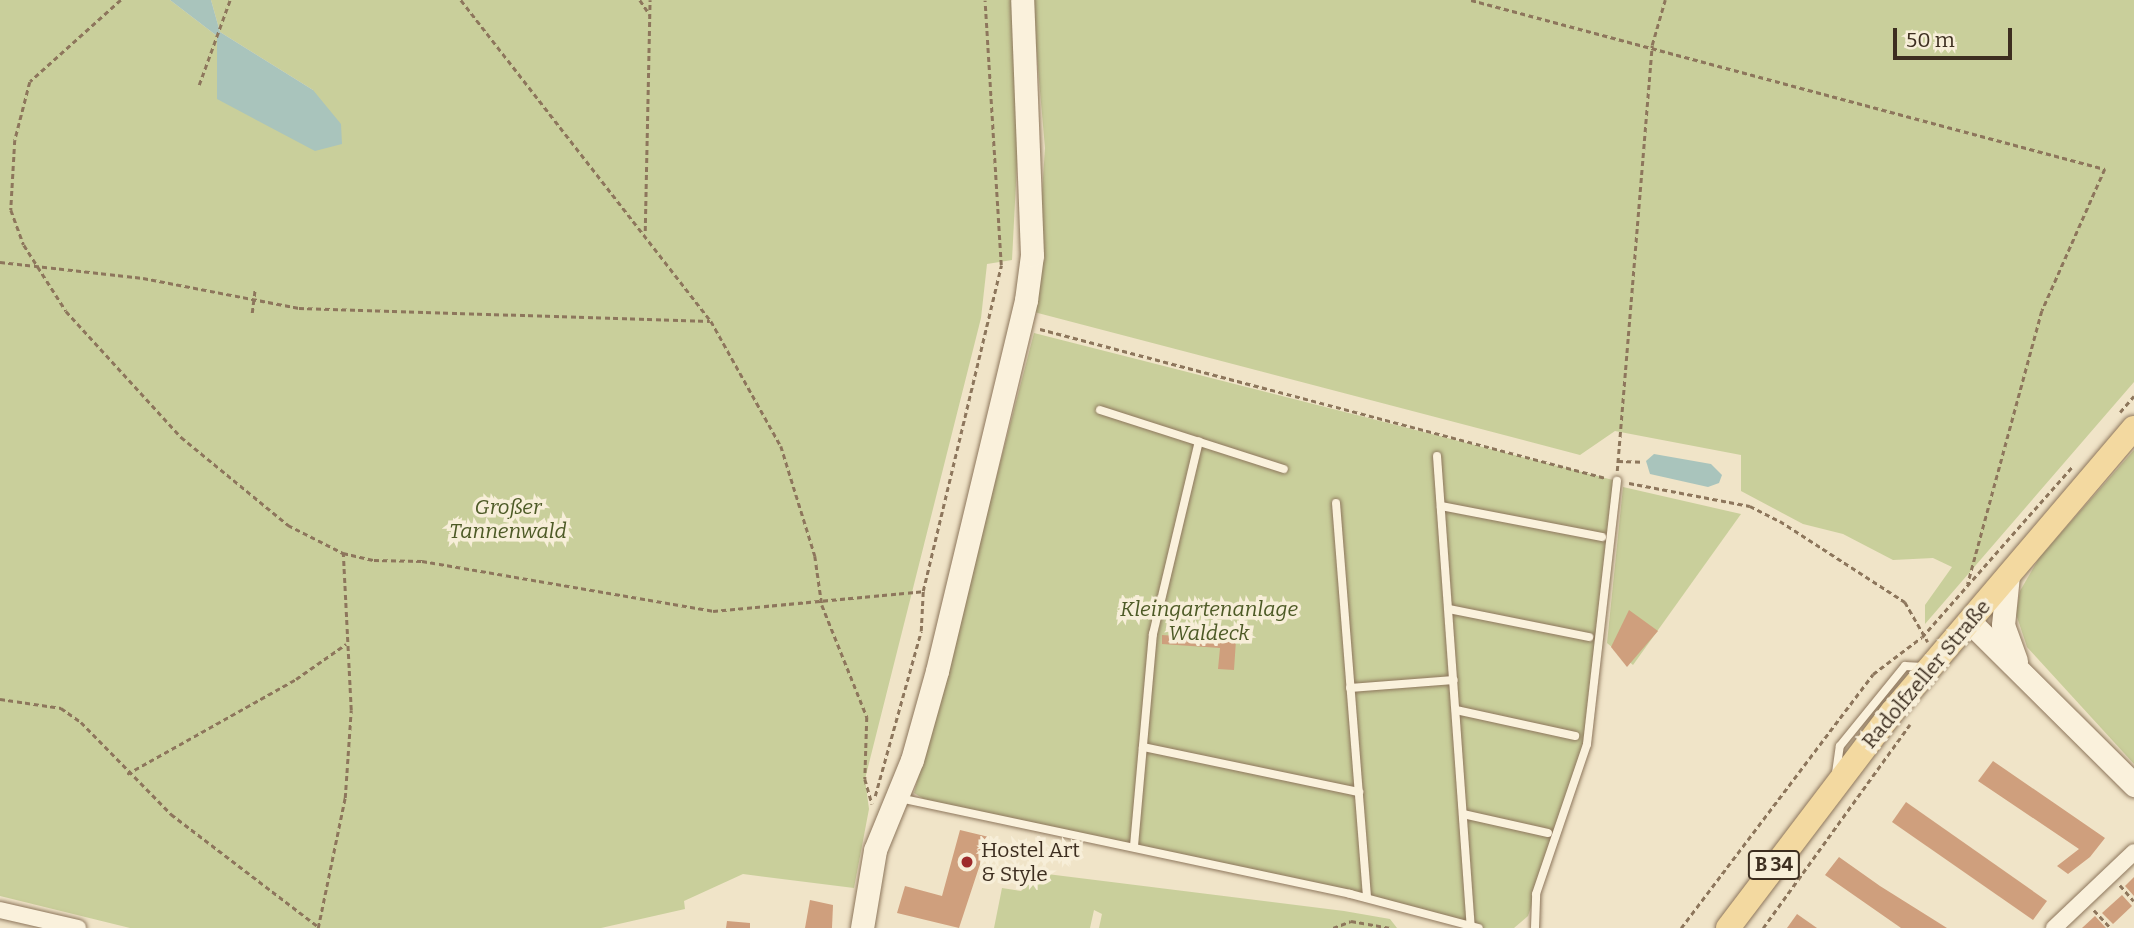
<!DOCTYPE html>
<meta charset="utf-8">
<style>
body{margin:0}
#map{position:relative;width:2134px;height:928px;overflow:hidden;background:#f0e4c8;font-family:Bitter,serif}
div>[style]{position:absolute}
[style*='--x']{left:calc(var(--x)*1px);top:calc(var(--y)*1px);width:calc(var(--w)*1px);rotate:calc(var(--a)*1deg)}
.green>*{inset:0;background:#c9cf9b}
.water>*{inset:0;background:#a9c4bc}
.building>*{inset:0;background:#cf9f7d}
.path>*{height:2.5px;margin-top:-1.25px;transform-origin:0;background:repeating-linear-gradient(90deg,#8d765c 0 5px,transparent 0 8.5px)}
.roads{filter:drop-shadow(0 0 2px #8d765c) drop-shadow(0 0 2px #8d765c)}
.lane>*{height:8px;margin:-4px;padding:0 4px;transform-origin:4px;border-radius:4px;background:#faf1dc}
.street>*{height:16px;margin:-8px;padding:0 8px;transform-origin:8px;border-radius:8px;background:#faf1dc}
.secondary>*{height:23px;margin:-11.5px;padding:0 11.5px;transform-origin:11.5px;border-radius:11.5px;background:#faf1dc}
.primary>*{height:24px;margin:-12px;padding:0 12px;transform-origin:12px;border-radius:12px;background:#f3d9a0}
.dots>*{width:19px;height:19px;translate:-50% -50%;box-sizing:border-box;border:4px solid #f7eed8;border-radius:50%}
span{translate:-50% -50%;white-space:nowrap;text-align:center;line-height:1.15;-webkit-text-stroke:7px #f7eed8;paint-order:stroke}
.shield-label span{padding:2px 5px;background:#f7eed8;border:2px solid;border-radius:5px;-webkit-text-stroke-width:0}
.shield-label{font-size:19px;color:#3d2e20;font-weight:700}
.park-label{font-size:21px;color:#4d5a26;font-style:italic}
.street-label{font-size:21px;color:#3d2e20}
.poi-label{font-size:21px;color:#3d2e20}
.left{translate:0 -50%;text-align:left}
.scale{position:absolute;left:1893px;top:28px;width:119px;height:32px;box-sizing:border-box;border:4px solid #3d2e20;border-top:0;padding-left:9px;font-size:21px;line-height:24px;white-space:nowrap;color:#3d2e20;-webkit-text-stroke:5px #f7eed8;paint-order:stroke}
</style>
<div id="map">
<div class="green">
<i style="clip-path:polygon(0 0,170px 0,217px 36px,217px 99px,313px 90px,220px 32px,211px 0,1012px 0,1018px 144px,1012px 260px,987px 264px,981px 318px,865px 779px,869px 809px,854px 888px,743px 874px,684px 901px,685px 909px,601px 928px,130px 928px,0 896px)"></i>
<i style="clip-path:polygon(1032px 0,2134px 0,2134px 382px,1925px 624px,1925px 605px,1952px 567px,1933px 558px,1893px 560px,1843px 534px,1803px 524px,1741px 491px,1741px 455px,1615px 431px,1580px 455px,1034px 312px,1045px 148px)"></i>
<i style="clip-path:polygon(1034px 333px,1617px 481px,1587px 744px,1528px 916px,1514px 928px,1479px 928px,1350px 894px,937px 807px,914px 793px)"></i>
<i style="clip-path:polygon(2134px 450px,2134px 764px,2027px 647px,2016px 614px,2020px 591px,2039px 558px)"></i>
<i style="clip-path:polygon(1623px 487px,1741px 514px,1633px 665px,1607px 643px)"></i>
<i style="clip-path:polygon(1039px 873px,1344px 911px,1390px 919px,1397px 928px,1099px 928px,1102px 914px,1094px 910px,1090px 928px,994px 928px,1002px 888px,1021px 891px)"></i>
</div>
<div class="water">
<i style="clip-path:polygon(170px 0,211px 0,220px 32px,313px 90px,341px 124px,342px 144px,315px 151px,217px 99px,217px 36px)"></i>
<i style="clip-path:polygon(1654px 454px,1711px 464px,1722px 475px,1719px 483px,1708px 487px,1650px 474px,1646px 461px)"></i>
</div>
<div class="building">
<i style="clip-path:polygon(1629px 610px,1658px 631px,1627px 667px,1611px 647px)"></i>
<i style="clip-path:polygon(1162px 635px,1236px 640px,1234px 670px,1218px 669px,1220px 648px,1162px 644px)"></i>
<i style="clip-path:polygon(1993px 761px,2105px 838px,2090px 857px,2068px 874px,2057px 866px,2079px 849px,1978px 781px)"></i>
<i style="clip-path:polygon(1906px 802px,2047px 901px,2033px 920px,1892px 822px)"></i>
<i style="clip-path:polygon(960px 830px,989px 837px,959px 928px,897px 913px,905px 886px,942px 896px)"></i>
<i style="clip-path:polygon(1839px 857px,1880px 886px,1947px 928px,1901px 928px,1825px 875px)"></i>
<i style="clip-path:polygon(2134px 877px,2134px 896px,2125px 886px)"></i>
<i style="clip-path:polygon(2122px 895px,2132px 906px,2113px 924px,2102px 913px)"></i>
<i style="clip-path:polygon(810px 900px,833px 905px,832px 928px,805px 928px)"></i>
<i style="clip-path:polygon(1797px 914px,1817px 928px,1787px 928px)"></i>
<i style="clip-path:polygon(2095px 916px,2106px 928px,2082px 928px)"></i>
<i style="clip-path:polygon(727px 921px,750px 923px,750px 928px,726px 928px)"></i>
</div>
<div class="path">
<i style="--x:121;--y:0;--w:122;--a:138"></i>
<i style="--x:30;--y:82;--w:60;--a:104.5"></i>
<i style="--x:15;--y:140;--w:70;--a:93.3"></i>
<i style="--x:11;--y:210;--w:37;--a:70"></i>
<i style="--x:24;--y:245;--w:78;--a:57.5"></i>
<i style="--x:66;--y:311;--w:171;--a:47.6"></i>
<i style="--x:181;--y:437;--w:139;--a:39.4"></i>
<i style="--x:288;--y:525;--w:62;--a:27"></i>
<i style="--x:343;--y:553;--w:32;--a:13"></i>
<i style="--x:374;--y:560;--w:48;--a:1.2"></i>
<i style="--x:422;--y:561;--w:295;--a:9.7"></i>
<i style="--x:713;--y:611;--w:211;--a:-5.4"></i>
<i style="--x:461;--y:0;--w:407;--a:52.1"></i>
<i style="--x:711;--y:321;--w:143;--a:60.8"></i>
<i style="--x:781;--y:446;--w:115;--a:72.8"></i>
<i style="--x:815;--y:556;--w:49;--a:81.9"></i>
<i style="--x:822;--y:605;--w:121;--a:68.1"></i>
<i style="--x:867;--y:717;--w:62;--a:91.8"></i>
<i style="--x:865;--y:779;--w:26;--a:74"></i>
<i style="--x:640;--y:0;--w:18;--a:56"></i>
<i style="--x:1471;--y:0;--w:656;--a:14.93"></i>
<i style="--x:2105;--y:169;--w:155;--a:113.9"></i>
<i style="--x:2042;--y:311;--w:283;--a:105.2"></i>
<i style="--x:199;--y:85;--w:90;--a:-70"></i>
<i style="--x:645;--y:231;--w:231;--a:-88.8"></i>
<i style="--x:0;--y:262;--w:144;--a:6.4"></i>
<i style="--x:143;--y:278;--w:159;--a:10.9"></i>
<i style="--x:299;--y:308;--w:411;--a:1.8"></i>
<i style="--x:252;--y:313;--w:24;--a:-83"></i>
<i style="--x:1040;--y:329;--w:585;--a:14.75"></i>
<i style="--x:2120;--y:412;--w:21;--a:-49"></i>
<i style="--x:1618;--y:461;--w:25;--a:2"></i>
<i style="--x:1617;--y:471;--w:427;--a:-85.3"></i>
<i style="--x:1652;--y:45;--w:47;--a:-73.9"></i>
<i style="--x:1629;--y:483;--w:123;--a:10.8"></i>
<i style="--x:1750;--y:506;--w:34;--a:27"></i>
<i style="--x:1780;--y:521;--w:149;--a:32.9"></i>
<i style="--x:1905;--y:602;--w:46;--a:60.1"></i>
<i style="--x:0;--y:699;--w:62;--a:8.4"></i>
<i style="--x:61;--y:708;--w:24;--a:35"></i>
<i style="--x:81;--y:722;--w:129;--a:45.6"></i>
<i style="--x:171;--y:814;--w:186;--a:37.4"></i>
<i style="--x:127;--y:774;--w:194;--a:-29.3"></i>
<i style="--x:296;--y:679;--w:61;--a:-35"></i>
<i style="--x:875;--y:796;--w:171;--a:-74.4"></i>
<i style="--x:921;--y:631;--w:40;--a:-87.1"></i>
<i style="--x:923;--y:591;--w:335;--a:-76.5"></i>
<i style="--x:1001;--y:265;--w:265;--a:-93.5"></i>
<i style="--x:2120;--y:885;--w:21;--a:49"></i>
<i style="--x:2094;--y:910;--w:25;--a:47"></i>
<i style="--x:318;--y:928;--w:133;--a:-78.3"></i>
<i style="--x:345;--y:798;--w:88;--a:-86.1"></i>
<i style="--x:351;--y:710;--w:157;--a:-92.9"></i>
<i style="--x:1333;--y:928;--w:19;--a:-21"></i>
<i style="--x:1351;--y:921;--w:40;--a:10"></i>
<i style="--x:1681;--y:928;--w:318;--a:-52.9"></i>
<i style="--x:1873;--y:674;--w:61;--a:-37.1"></i>
<i style="--x:1922;--y:637;--w:227;--a:-48.6"></i>
<i style="--x:1763;--y:928;--w:251;--a:-54.2"></i>
</div>
<div class="roads">
<div class="lane">
<i style="--x:1100;--y:410;--w:193;--a:17.8"></i>
<i style="--x:1437;--y:456;--w:471;--a:85.9"></i>
<i style="--x:1336;--y:503;--w:396;--a:85.5"></i>
<i style="--x:1441;--y:506;--w:164;--a:10.9"></i>
<i style="--x:1449;--y:609;--w:143;--a:11.3"></i>
<i style="--x:1350;--y:688;--w:104;--a:-4.4"></i>
<i style="--x:1456;--y:710;--w:122;--a:12.3"></i>
<i style="--x:1143;--y:747;--w:221;--a:11.8"></i>
<i style="--x:1836;--y:773;--w:27;--a:-82"></i>
<i style="--x:1840;--y:746;--w:103;--a:-50.9"></i>
<i style="--x:1905;--y:666;--w:18;--a:3"></i>
<i style="--x:899;--y:798;--w:461;--a:12"></i>
<i style="--x:1350;--y:894;--w:133;--a:14.8"></i>
<i style="--x:1463;--y:814;--w:87;--a:12.6"></i>
<i style="--x:1134;--y:846;--w:213;--a:-84.9"></i>
<i style="--x:1153;--y:634;--w:198;--a:-76.6"></i>
<i style="--x:1535;--y:928;--w:34;--a:-88"></i>
<i style="--x:1536;--y:894;--w:158;--a:-71.2"></i>
<i style="--x:1587;--y:744;--w:265;--a:-83.5"></i>
</div>
<div class="street">
<i style="--x:0;--y:910;--w:80;--a:13"></i>
<i style="--x:2054;--y:928;--w:110;--a:-43.5"></i>
</div>
<div class="secondary">
<i style="--x:2008;--y:575;--w:50;--a:95.7"></i>
<i style="--x:2003;--y:625;--w:38;--a:70"></i>
<i style="--x:1969;--y:621;--w:233;--a:44.8"></i>
<i style="--x:862;--y:928;--w:79;--a:-80.5"></i>
<i style="--x:875;--y:850;--w:97;--a:-67.7"></i>
<i style="--x:912;--y:760;--w:92;--a:-74.3"></i>
<i style="--x:937;--y:671;--w:382;--a:-76.5"></i>
<i style="--x:1026;--y:300;--w:45;--a:-82.4"></i>
<i style="--x:1032;--y:255;--w:255;--a:-92.2"></i>
</div>
<div class="primary">
<i style="--x:1728;--y:928;--w:271;--a:-52.8"></i>
<i style="--x:1892;--y:712;--w:373;--a:-49.6"></i>
</div>
</div>
<div class="dots">
<i style="left:967px;top:862px;background:#9e2a2b"></i>
</div>
<div class="shield-label">
<span style="left:1774px;top:865px">B 34</span>
</div>
<div class="park-label">
<span style="left:508px;top:519px">Großer<br>Tannenwald</span>
<span style="left:1209px;top:621px">Kleingartenanlage<br>Waldeck</span>
</div>
<div class="street-label">
<span style="left:1926px;top:674px;rotate:-50deg">Radolfzeller Straße</span>
</div>
<div class="poi-label">
<span class="left" style="left:981px;top:862px">Hostel Art<br>&amp; Style</span>
</div>
<div class="scale">50 m</div>
</div>
